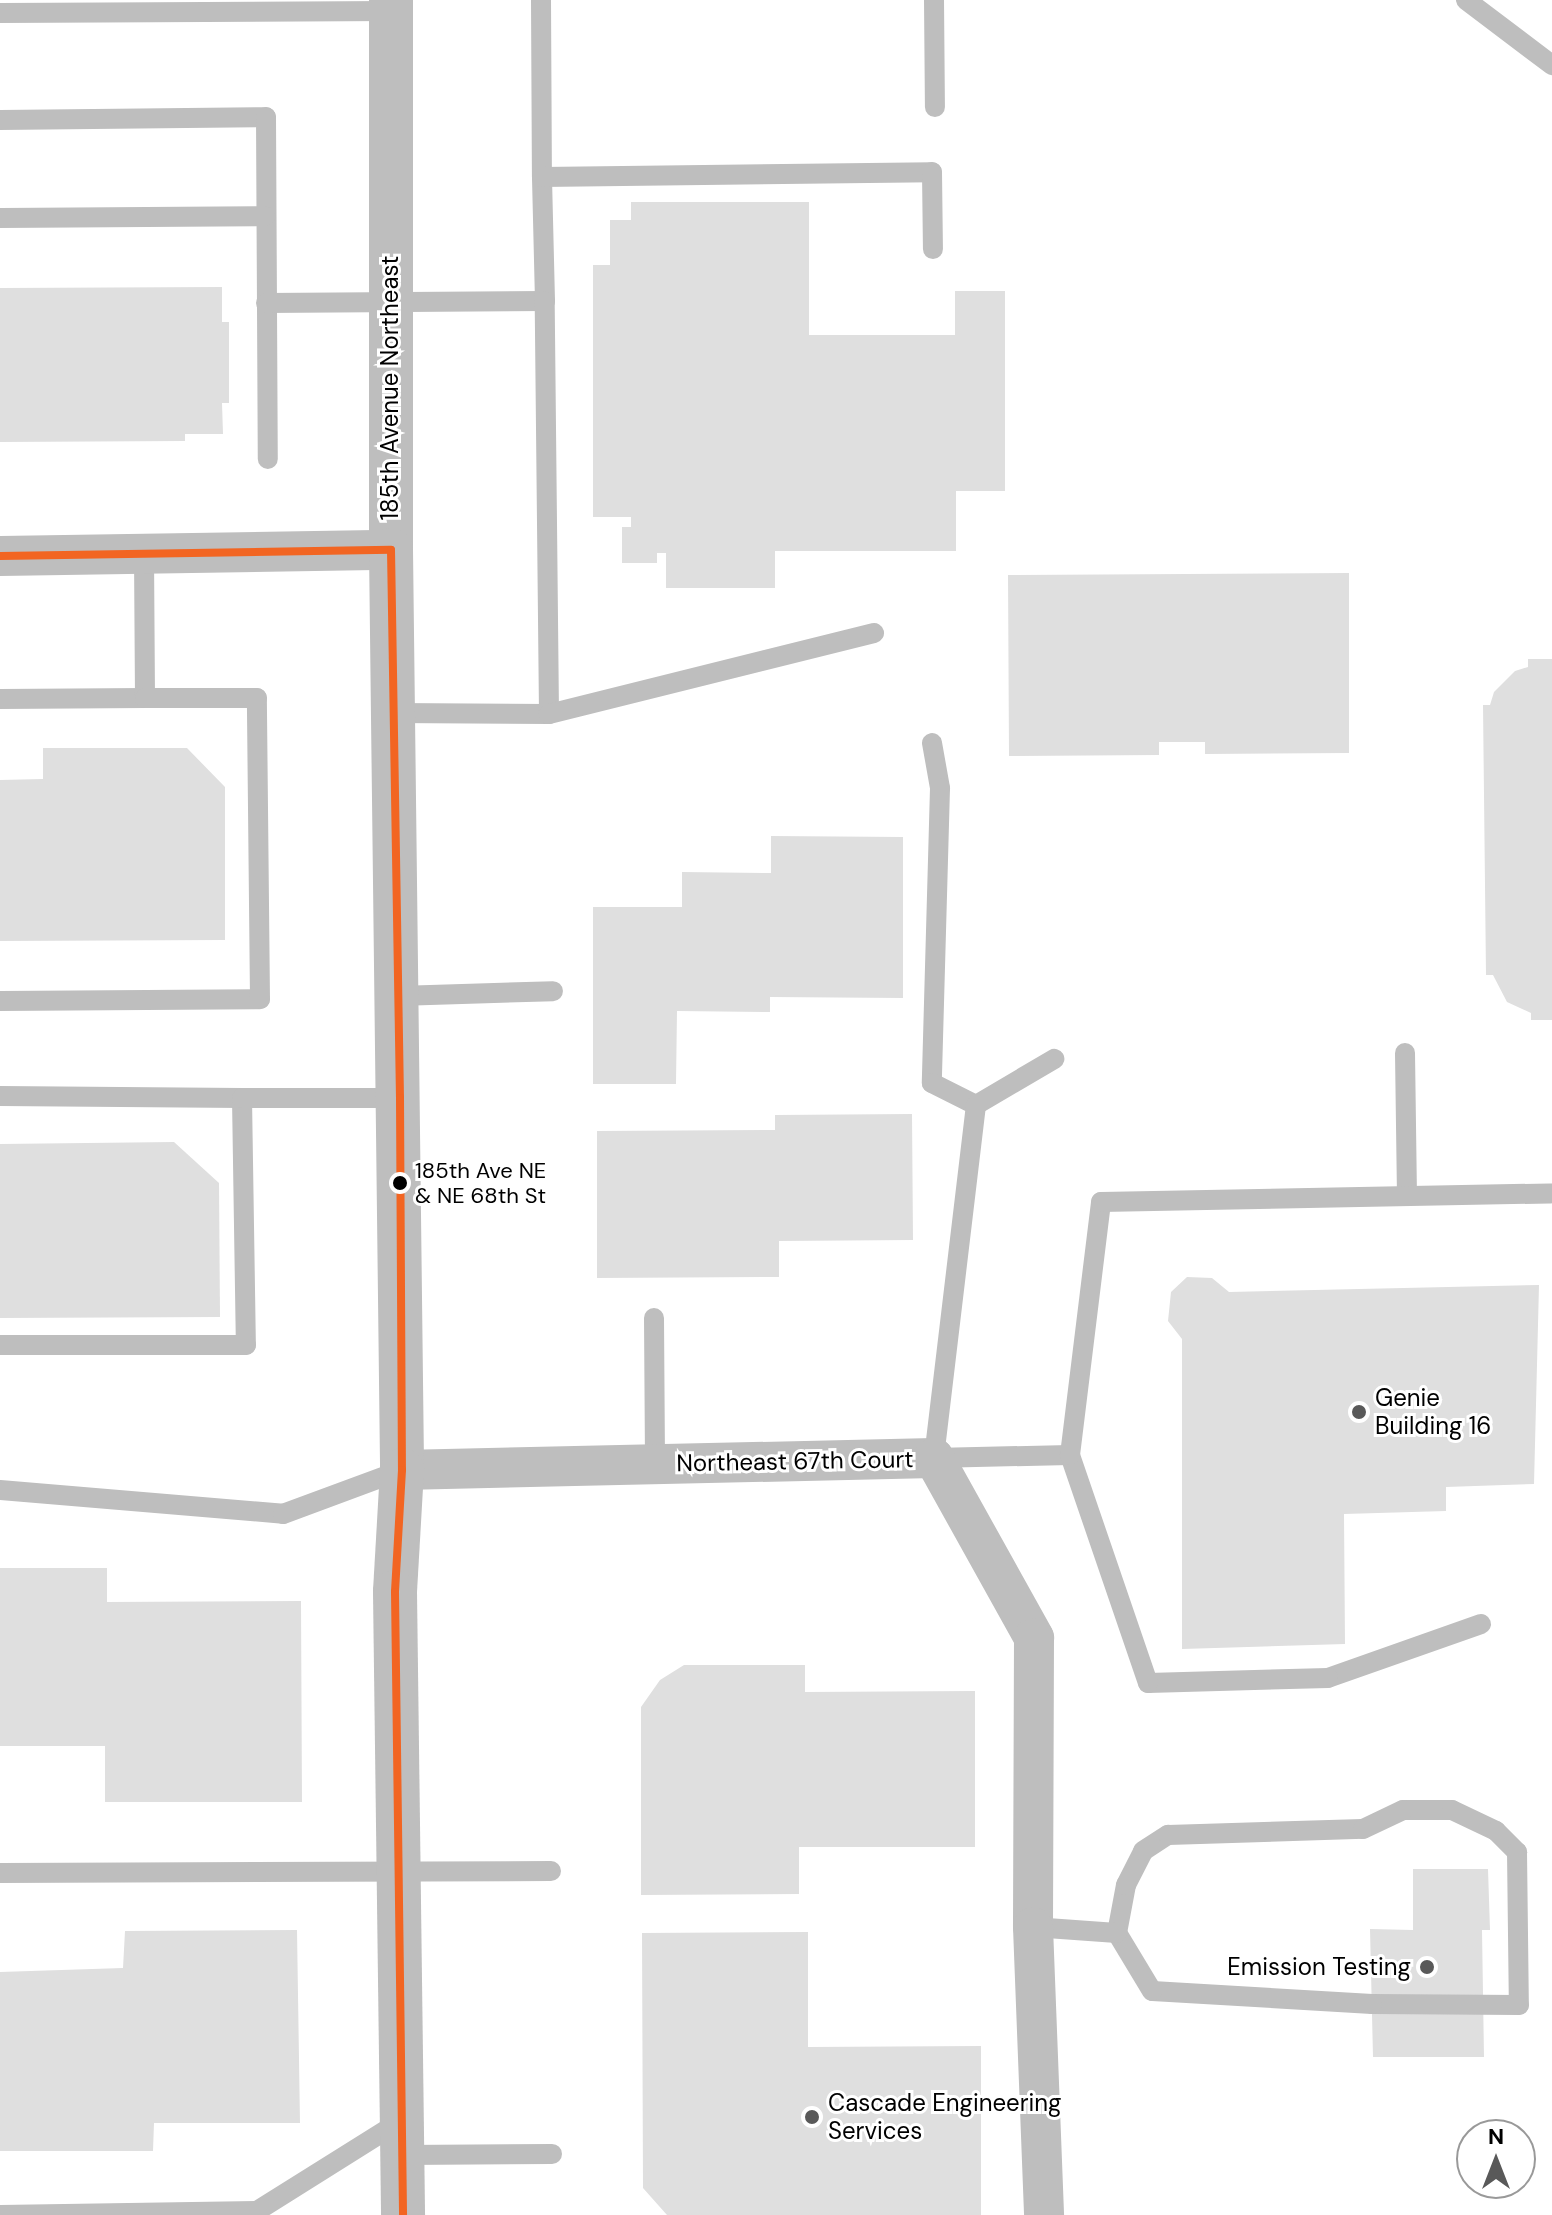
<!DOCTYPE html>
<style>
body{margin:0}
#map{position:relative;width:1552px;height:2215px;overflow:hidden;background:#fff;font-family:"DM Sans",sans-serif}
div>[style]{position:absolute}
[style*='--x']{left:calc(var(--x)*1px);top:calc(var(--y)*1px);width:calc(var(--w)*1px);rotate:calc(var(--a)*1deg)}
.building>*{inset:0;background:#dfdfdf}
.service>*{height:20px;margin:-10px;padding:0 10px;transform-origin:10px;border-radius:10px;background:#bebebe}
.minor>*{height:40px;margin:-20px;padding:0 20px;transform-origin:20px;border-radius:20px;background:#bebebe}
.tertiary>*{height:44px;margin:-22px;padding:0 22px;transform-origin:22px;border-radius:22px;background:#bebebe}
.bus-1>*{height:8px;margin:-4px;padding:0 4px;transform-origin:4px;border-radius:4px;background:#f26522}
.dots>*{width:22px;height:22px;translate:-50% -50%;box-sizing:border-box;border:4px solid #fff;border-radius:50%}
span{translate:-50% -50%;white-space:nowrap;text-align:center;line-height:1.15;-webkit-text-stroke:6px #fff;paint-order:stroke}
.bus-label{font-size:22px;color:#000}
.left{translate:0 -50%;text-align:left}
.street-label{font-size:24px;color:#000}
.poi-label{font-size:24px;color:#000}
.right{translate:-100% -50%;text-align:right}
.north{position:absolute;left:1456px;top:2119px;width:80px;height:80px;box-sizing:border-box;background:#fff;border:2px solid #999;border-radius:50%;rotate:0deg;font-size:22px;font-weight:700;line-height:32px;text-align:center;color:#000}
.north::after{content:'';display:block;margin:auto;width:28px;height:36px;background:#595959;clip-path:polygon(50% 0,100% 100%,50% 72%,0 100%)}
</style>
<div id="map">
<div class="building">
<i style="clip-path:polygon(631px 202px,809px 202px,809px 335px,955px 335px,955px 291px,1005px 291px,1005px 491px,956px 491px,956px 551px,775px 551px,775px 588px,666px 588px,666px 553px,657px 553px,657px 563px,622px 563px,622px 527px,631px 527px,631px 517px,593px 517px,593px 265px,610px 265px,610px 220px,631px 220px)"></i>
<i style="clip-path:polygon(222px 287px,222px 322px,229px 322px,229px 403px,222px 403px,223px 434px,185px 434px,185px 441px,0 442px,0 288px)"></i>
<i style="clip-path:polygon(1349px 573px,1349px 753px,1205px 754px,1205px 742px,1159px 742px,1159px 755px,1009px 756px,1008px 575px)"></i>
<i style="clip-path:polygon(1528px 659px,1552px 659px,1552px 1020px,1531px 1020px,1531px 1013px,1507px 1002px,1493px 975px,1486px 975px,1483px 705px,1490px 705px,1494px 692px,1515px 671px,1528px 667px)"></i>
<i style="clip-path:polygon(43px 748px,187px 748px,225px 787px,225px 940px,0 941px,0 780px,43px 779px)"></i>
<i style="clip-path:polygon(771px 836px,903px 837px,903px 998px,770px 997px,770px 1012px,677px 1011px,676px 1084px,593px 1084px,593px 907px,682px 907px,682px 872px,771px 873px)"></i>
<i style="clip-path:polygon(912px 1114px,913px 1240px,779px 1241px,779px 1277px,597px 1278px,597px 1131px,775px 1130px,775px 1115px)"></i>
<i style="clip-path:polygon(174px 1142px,219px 1183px,220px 1317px,0 1318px,0 1144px)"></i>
<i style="clip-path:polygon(1187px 1277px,1212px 1278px,1229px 1292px,1539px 1285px,1534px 1484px,1446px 1487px,1446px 1511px,1344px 1514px,1345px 1644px,1182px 1649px,1182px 1339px,1168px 1321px,1171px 1292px)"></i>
<i style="clip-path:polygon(0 1568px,107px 1568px,107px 1602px,301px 1601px,302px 1802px,105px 1802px,105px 1746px,0 1746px)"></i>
<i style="clip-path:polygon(684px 1665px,805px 1665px,805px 1692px,975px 1691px,975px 1847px,799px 1847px,799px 1894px,641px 1895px,641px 1707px,660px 1680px)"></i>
<i style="clip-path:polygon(1413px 1869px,1488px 1869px,1490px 1930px,1482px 1930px,1484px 2057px,1373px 2057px,1370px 1929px,1413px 1930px)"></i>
<i style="clip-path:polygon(297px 1930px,300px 2123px,154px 2123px,153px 2151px,0 2151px,0 1972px,123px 1968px,125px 1931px)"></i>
<i style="clip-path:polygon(808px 1932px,808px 2047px,981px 2046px,981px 2215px,667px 2215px,643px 2188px,642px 1933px)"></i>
</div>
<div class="service">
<i style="--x:541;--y:0;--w:177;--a:89.7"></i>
<i style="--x:934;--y:0;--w:107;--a:89.5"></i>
<i style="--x:1466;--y:0;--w:108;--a:37.1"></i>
<i style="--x:0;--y:13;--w:391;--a:-0.3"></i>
<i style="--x:0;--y:120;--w:266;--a:-0.6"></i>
<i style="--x:266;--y:117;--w:342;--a:89.7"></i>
<i style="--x:0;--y:218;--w:265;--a:-0.4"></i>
<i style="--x:266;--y:303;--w:279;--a:-0.4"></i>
<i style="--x:545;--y:301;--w:124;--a:-91.4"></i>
<i style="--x:542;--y:177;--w:390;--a:-0.7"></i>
<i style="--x:932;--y:172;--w:77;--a:89.3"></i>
<i style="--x:0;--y:699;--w:145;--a:-0.4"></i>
<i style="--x:145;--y:698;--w:146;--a:-90.4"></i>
<i style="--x:393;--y:713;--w:156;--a:0.4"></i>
<i style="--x:549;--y:714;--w:413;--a:-90.6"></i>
<i style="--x:549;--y:714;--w:335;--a:-14"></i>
<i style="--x:932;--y:743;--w:46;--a:79.9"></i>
<i style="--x:940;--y:788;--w:295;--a:91.6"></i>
<i style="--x:932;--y:1083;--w:49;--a:26.6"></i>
<i style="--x:398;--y:996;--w:155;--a:-1.8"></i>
<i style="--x:0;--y:1001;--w:260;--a:-0.4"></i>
<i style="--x:260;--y:999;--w:301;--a:-90.6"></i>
<i style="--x:257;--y:698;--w:112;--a:180"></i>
<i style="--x:1405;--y:1053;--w:143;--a:89.2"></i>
<i style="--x:0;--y:1096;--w:242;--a:0.5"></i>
<i style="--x:242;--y:1098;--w:247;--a:89.1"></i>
<i style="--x:246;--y:1345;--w:246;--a:180"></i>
<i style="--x:242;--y:1098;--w:158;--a:0"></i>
<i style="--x:976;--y:1105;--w:355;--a:96.8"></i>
<i style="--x:934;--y:1458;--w:136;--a:-1.3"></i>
<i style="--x:976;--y:1105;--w:91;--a:-30.5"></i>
<i style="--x:654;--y:1318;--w:146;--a:89.6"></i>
<i style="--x:0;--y:1490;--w:284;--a:4.8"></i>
<i style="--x:283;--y:1514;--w:127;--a:-20.3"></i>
<i style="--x:1481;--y:1624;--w:162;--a:160.6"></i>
<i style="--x:1328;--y:1678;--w:180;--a:178.4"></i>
<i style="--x:1148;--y:1683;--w:241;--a:-108.9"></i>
<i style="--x:1070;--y:1455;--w:255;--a:-83"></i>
<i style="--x:1101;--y:1202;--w:449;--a:-1.1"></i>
<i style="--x:1403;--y:1810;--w:49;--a:0"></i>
<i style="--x:1452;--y:1810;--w:49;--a:25.5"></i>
<i style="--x:1496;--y:1831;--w:30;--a:45"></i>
<i style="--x:1517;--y:1852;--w:153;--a:89.3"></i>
<i style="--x:1519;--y:2005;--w:147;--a:-179.6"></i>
<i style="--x:1372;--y:2004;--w:220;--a:-176.6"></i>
<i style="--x:1152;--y:1991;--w:68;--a:-121.1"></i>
<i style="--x:1117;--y:1933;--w:49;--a:-79.4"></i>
<i style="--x:1126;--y:1885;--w:38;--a:-63"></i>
<i style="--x:1143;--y:1851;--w:30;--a:-33"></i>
<i style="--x:1168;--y:1835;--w:195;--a:-1.8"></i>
<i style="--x:1363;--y:1829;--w:44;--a:-25.4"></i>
<i style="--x:0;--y:1873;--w:551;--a:-0.21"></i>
<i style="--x:1033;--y:1927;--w:84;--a:4.1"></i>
<i style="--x:403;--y:2155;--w:149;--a:-0.4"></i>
<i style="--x:0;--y:2215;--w:257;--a:-0.9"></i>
<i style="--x:257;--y:2211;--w:171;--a:-32.1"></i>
</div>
<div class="minor">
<i style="--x:0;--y:556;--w:391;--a:-0.9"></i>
<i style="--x:402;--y:1470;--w:532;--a:-1.29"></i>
<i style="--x:934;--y:1458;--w:206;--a:60.9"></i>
<i style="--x:1034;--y:1638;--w:289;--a:90.2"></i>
<i style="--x:1033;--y:1927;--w:288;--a:87.8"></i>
</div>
<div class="tertiary">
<i style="--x:391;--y:0;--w:550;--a:90"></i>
<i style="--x:391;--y:550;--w:920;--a:89.31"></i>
<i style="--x:402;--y:1470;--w:122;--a:93.3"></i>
<i style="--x:395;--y:1592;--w:623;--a:89.26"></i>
</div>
<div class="bus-1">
<i style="--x:0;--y:556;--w:391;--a:-0.9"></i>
<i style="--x:391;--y:550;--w:548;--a:89.06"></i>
<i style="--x:400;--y:1098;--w:372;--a:89.7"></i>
<i style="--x:402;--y:1470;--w:122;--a:93.3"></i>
<i style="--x:395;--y:1592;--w:623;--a:89.26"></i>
</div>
<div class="dots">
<i style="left:400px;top:1183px;background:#000"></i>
<i style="left:1359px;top:1412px;background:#595959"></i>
<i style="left:1427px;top:1967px;background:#595959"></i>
<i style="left:812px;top:2117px;background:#595959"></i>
</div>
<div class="bus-label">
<span class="left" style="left:415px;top:1183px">185th Ave NE<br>&amp; NE 68th St</span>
</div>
<div class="street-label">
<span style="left:390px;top:388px;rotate:-90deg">185th Avenue Northeast</span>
<span style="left:795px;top:1461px;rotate:-1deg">Northeast 67th Court</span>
</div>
<div class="poi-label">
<span class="left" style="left:1375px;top:1412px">Genie<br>Building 16</span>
<span class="right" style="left:1411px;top:1967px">Emission Testing</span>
<span class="left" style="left:828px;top:2117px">Cascade Engineering<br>Services</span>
</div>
<div class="north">N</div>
</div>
